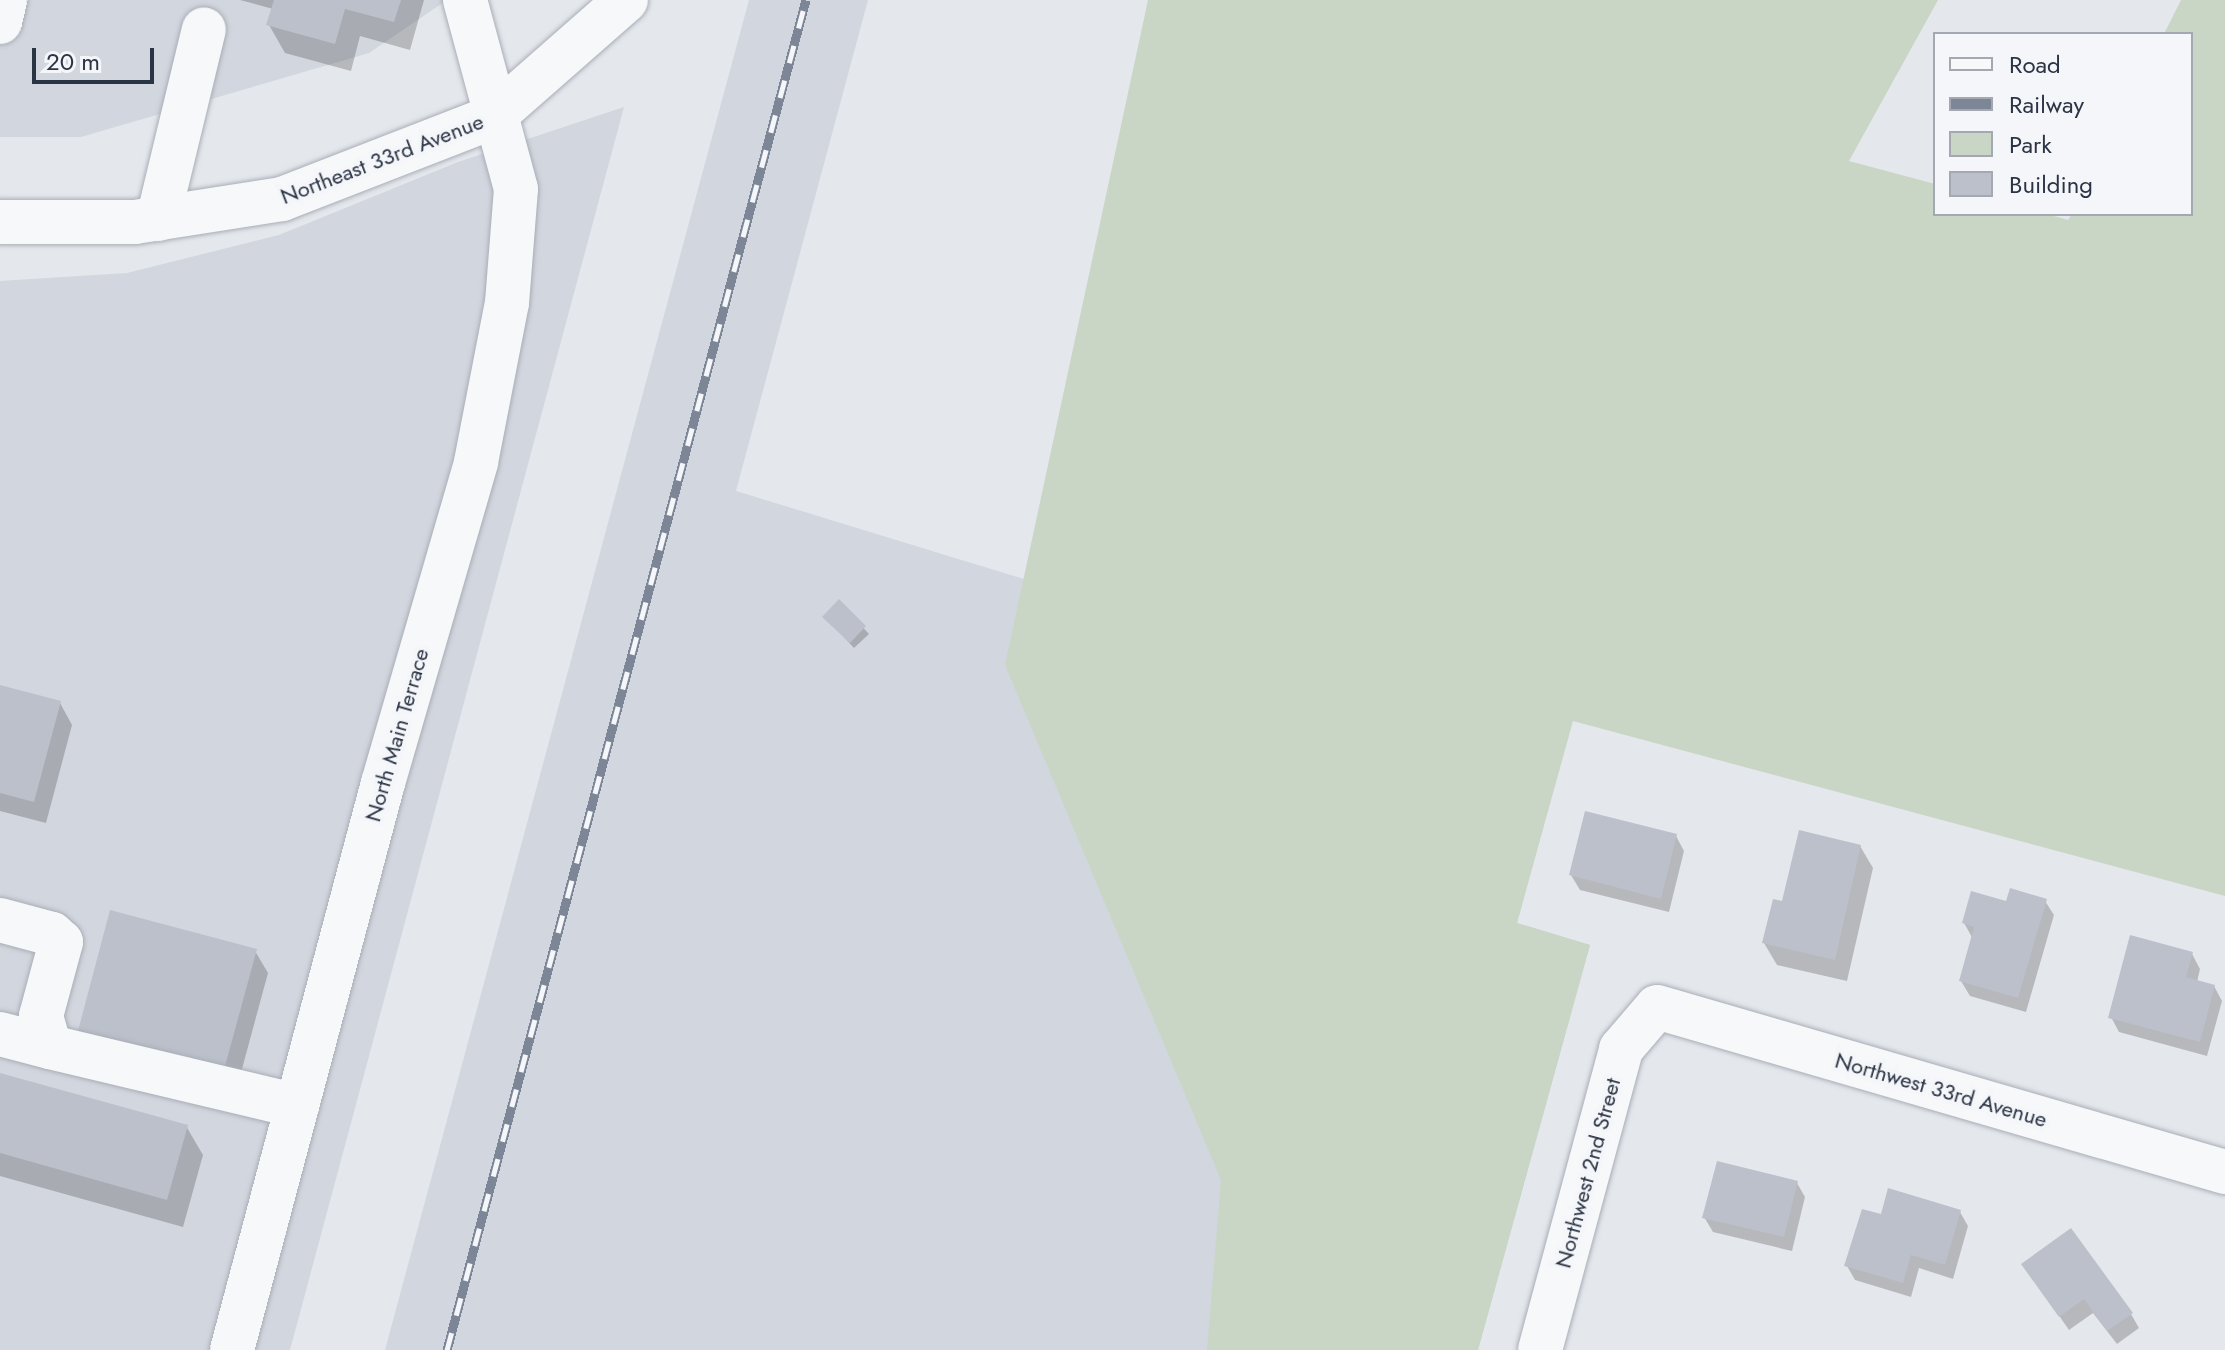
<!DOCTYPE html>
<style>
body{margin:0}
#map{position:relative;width:2225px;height:1350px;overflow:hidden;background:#e4e7ec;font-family:Jost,sans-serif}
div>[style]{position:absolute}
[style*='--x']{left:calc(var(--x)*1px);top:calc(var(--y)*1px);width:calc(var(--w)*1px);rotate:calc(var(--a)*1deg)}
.built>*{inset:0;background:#d2d6de}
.green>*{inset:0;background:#c9d6c5}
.shadow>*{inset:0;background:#0003}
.building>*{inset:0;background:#bbc0ca}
.roads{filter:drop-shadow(0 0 2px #a9aeb7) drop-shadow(0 0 2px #a9aeb7)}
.minor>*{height:44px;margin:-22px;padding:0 22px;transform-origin:22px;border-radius:22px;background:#f7f8fa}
.rail>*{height:9px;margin-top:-4.5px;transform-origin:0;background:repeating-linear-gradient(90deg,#f4f6f9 0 18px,#7d8696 0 36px);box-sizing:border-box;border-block:2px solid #7d8696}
span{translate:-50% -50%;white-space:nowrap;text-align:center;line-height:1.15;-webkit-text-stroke:8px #f4f6f9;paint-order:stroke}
.street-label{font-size:22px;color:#2b3445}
.legend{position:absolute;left:1933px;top:32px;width:260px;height:184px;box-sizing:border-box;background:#f4f6f9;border:2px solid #a4a8b1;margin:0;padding:10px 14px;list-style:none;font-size:24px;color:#2b3445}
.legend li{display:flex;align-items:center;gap:16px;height:40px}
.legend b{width:40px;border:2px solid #a4a8b1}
.scale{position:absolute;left:32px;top:48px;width:122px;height:36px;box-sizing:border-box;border:4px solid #2b3445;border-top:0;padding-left:10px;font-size:24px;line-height:28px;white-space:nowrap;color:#2b3445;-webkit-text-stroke:6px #f4f6f9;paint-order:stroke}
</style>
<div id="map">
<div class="built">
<i style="clip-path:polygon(0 0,447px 0,369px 53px,81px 137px,0 137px)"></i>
<i style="clip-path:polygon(749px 0,868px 0,736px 491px,1024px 579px,1572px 721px,1517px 923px,1590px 945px,1478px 1350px,385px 1350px)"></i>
<i style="clip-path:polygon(624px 107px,290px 1350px,0 1350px,0 281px,127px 273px,279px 235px,458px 162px)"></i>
</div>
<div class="green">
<i style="clip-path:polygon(1148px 0,1938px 0,1849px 161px,1935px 184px,1935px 214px,2047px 214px,2068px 220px,2072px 214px,2191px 214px,2191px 34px,2164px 34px,2181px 0,2225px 0,2225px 896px,1573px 721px,1517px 923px,1590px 945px,1478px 1350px,1207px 1350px,1221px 1180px,1005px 665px)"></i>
</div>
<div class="shadow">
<i style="clip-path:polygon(240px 0,424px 0,410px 50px,360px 36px,351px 71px,285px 53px,269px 25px,273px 9px)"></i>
<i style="clip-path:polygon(839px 602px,869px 634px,854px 648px,825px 617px)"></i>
<i style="clip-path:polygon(0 687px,60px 703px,72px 725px,46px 823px,0 811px)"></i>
<i style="clip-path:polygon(1676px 836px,1684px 851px,1669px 912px,1580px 890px,1571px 875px)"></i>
<i style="clip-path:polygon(1860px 846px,1873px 868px,1847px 981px,1777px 965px,1764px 943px,1784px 903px)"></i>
<i style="clip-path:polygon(2045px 901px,2054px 915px,2026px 1012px,1970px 996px,1961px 981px,1973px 939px,1964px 923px,2008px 903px)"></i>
<i style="clip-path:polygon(255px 951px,268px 973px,236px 1091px,92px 1052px)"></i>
<i style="clip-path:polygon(2192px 954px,2200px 969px,2197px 982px,2214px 986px,2222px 1001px,2207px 1056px,2119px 1032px,2111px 1017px)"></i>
<i style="clip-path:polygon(0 1075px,186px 1126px,203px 1155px,183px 1227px,0 1176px)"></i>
<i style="clip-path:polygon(1797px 1183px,1805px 1197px,1792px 1251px,1713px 1232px,1704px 1217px)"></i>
<i style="clip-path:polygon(1960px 1212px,1968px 1226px,1953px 1279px,1919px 1268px,1911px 1297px,1855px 1280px,1847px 1266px)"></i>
<i style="clip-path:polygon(2024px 1265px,2131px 1314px,2139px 1328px,2117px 1344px,2093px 1313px,2069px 1330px)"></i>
</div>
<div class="building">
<i style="clip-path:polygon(274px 0,401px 0,394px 22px,345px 9px,335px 44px,266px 25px)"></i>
<i style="clip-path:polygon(839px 599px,866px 626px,850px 643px,822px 617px)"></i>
<i style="clip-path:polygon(0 685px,61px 701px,34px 802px,0 793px)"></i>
<i style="clip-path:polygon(1585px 811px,1677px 834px,1661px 899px,1569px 875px)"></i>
<i style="clip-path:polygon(1799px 830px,1861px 845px,1835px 960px,1762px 943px,1773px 899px,1782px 901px)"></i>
<i style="clip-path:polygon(2010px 888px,2047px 899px,2018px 998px,1959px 981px,1974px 927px,1962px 923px,1971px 891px,2006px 901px)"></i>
<i style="clip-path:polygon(110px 910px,257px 949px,224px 1070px,78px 1031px)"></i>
<i style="clip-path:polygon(2130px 935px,2193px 952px,2186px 977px,2215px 985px,2200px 1042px,2108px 1018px)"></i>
<i style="clip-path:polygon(0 1073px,188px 1125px,167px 1200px,0 1153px)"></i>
<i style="clip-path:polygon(1717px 1161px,1798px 1181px,1784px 1237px,1702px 1218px)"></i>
<i style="clip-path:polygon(1888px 1188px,1961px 1210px,1945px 1265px,1911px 1255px,1903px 1283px,1844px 1266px,1862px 1209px,1881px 1214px)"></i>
<i style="clip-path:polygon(2071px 1228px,2133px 1313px,2107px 1331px,2084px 1299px,2059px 1317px,2021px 1264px)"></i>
</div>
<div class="roads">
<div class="minor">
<i style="--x:0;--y:22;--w:23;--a:-77"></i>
<i style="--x:158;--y:219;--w:195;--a:-76.4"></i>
<i style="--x:0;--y:222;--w:135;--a:0"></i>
<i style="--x:135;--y:222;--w:149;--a:-8.9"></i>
<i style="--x:282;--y:199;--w:226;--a:-21.2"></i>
<i style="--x:493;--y:117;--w:177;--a:-41.3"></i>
<i style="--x:0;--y:920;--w:54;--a:15.1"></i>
<i style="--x:52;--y:934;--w:12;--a:42"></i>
<i style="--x:61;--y:942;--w:77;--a:105.1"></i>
<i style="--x:41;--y:1016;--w:32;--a:74"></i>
<i style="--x:50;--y:1047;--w:254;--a:13.4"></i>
<i style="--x:0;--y:1034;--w:52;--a:14.6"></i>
<i style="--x:232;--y:1350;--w:587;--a:-75.09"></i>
<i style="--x:383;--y:783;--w:334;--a:-73.8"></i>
<i style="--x:476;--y:462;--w:162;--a:-79"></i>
<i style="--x:507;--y:303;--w:114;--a:-85.5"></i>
<i style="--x:516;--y:189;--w:196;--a:-105.1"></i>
<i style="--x:1540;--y:1350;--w:312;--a:-74.9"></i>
<i style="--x:1621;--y:1049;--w:55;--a:-49.4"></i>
<i style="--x:1657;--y:1007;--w:591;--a:16.2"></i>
</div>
</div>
<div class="rail">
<i style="--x:447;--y:1350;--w:1397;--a:-75.11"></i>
</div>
<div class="street-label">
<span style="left:382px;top:159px;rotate:-21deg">Northeast 33rd Avenue</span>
<span style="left:397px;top:735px;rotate:-74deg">North Main Terrace</span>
<span style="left:1941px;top:1090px;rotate:16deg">Northwest 33rd Avenue</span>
<span style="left:1588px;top:1173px;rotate:-75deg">Northwest 2nd Street</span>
</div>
<ul class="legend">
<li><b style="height:10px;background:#f7f8fa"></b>Road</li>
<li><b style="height:10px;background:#7d8696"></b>Railway</li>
<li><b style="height:22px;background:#c9d6c5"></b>Park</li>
<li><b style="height:22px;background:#bbc0ca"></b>Building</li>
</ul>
<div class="scale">20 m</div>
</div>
